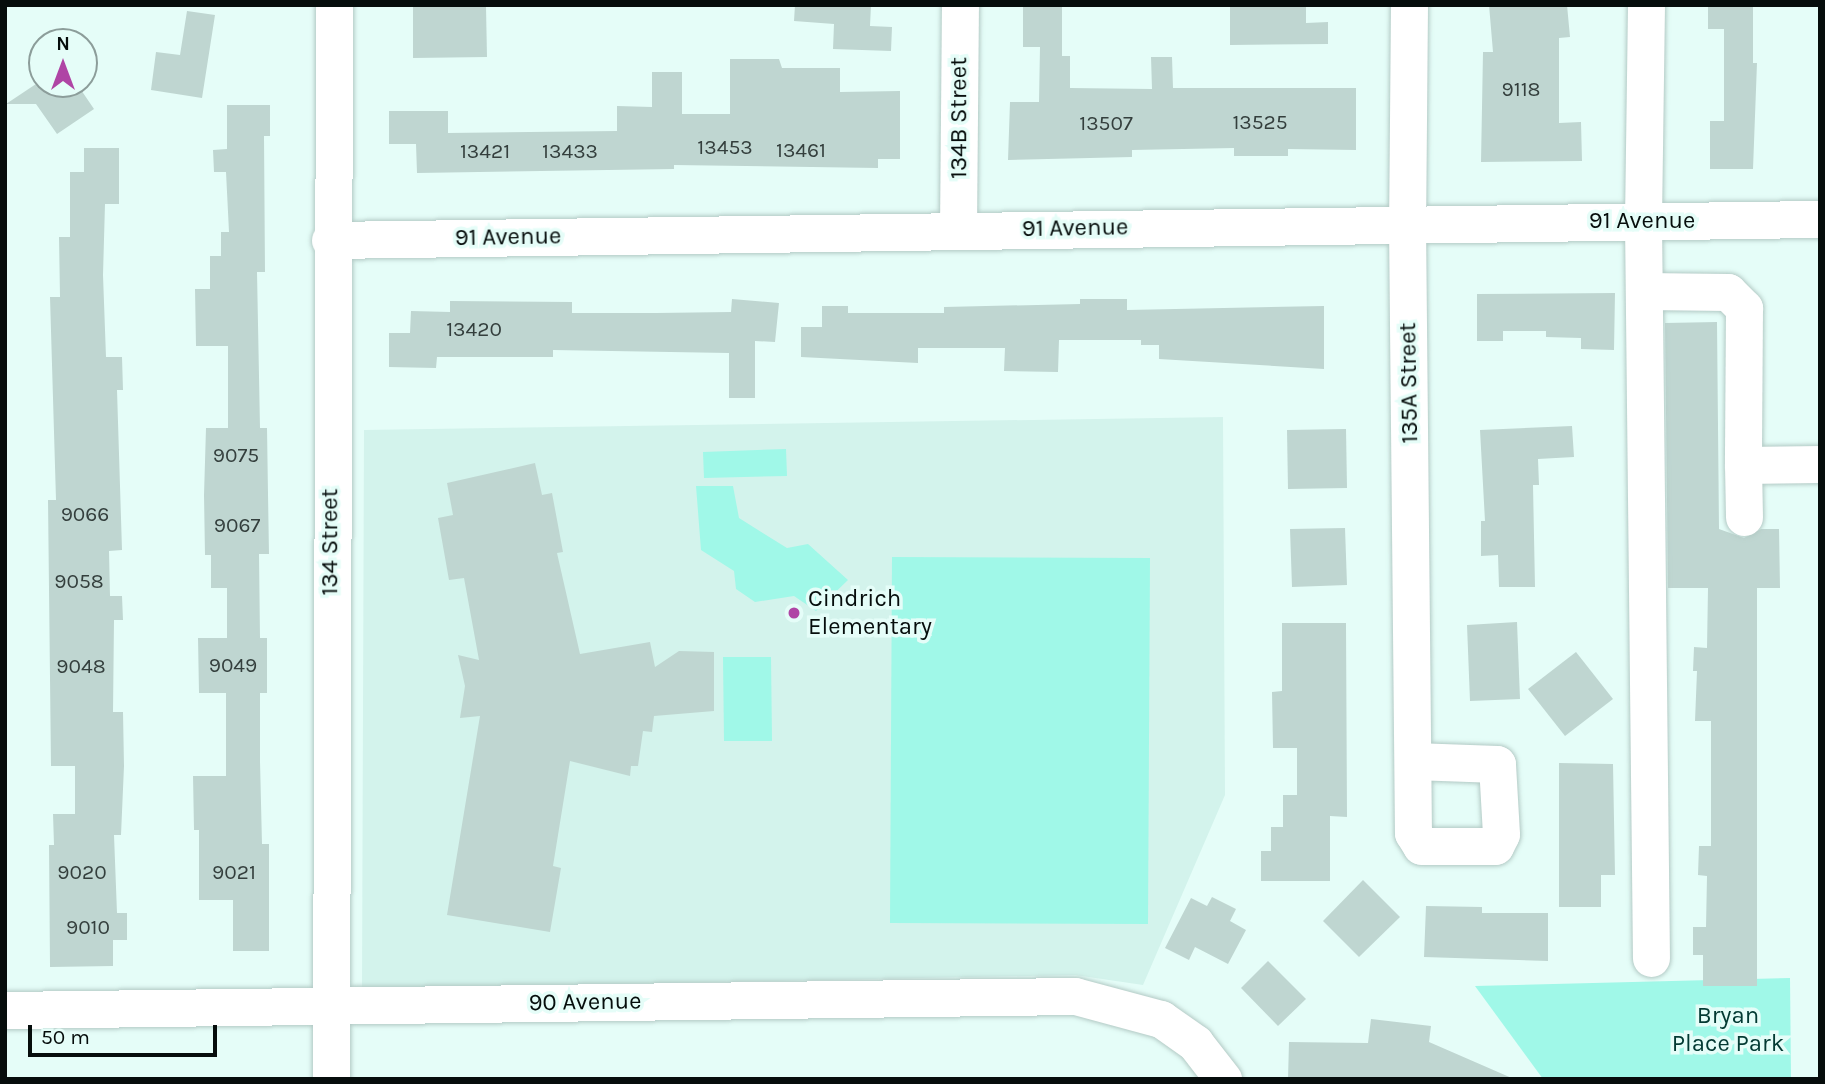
<!DOCTYPE html>
<style>
body{margin:0}
#map{position:relative;width:1825px;height:1084px;overflow:hidden;background:#e5fdf8;font-family:Karla,sans-serif}
div>[style]{position:absolute}
[style*='--x']{left:calc(var(--x)*1px);top:calc(var(--y)*1px);width:calc(var(--w)*1px);rotate:calc(var(--a)*1deg)}
.built>*{inset:0;background:#d3f3ec}
.green>*{inset:0;background:#a0f8e8}
.building>*{inset:0;background:#bfd6d1}
.roads{filter:drop-shadow(0 0 2px #b3cac5) drop-shadow(0 0 2px #b3cac5)}
.minor>*{height:37px;margin:-18.5px;padding:0 18.5px;transform-origin:18.5px;border-radius:18.5px;background:#fff}
.dots>*{width:19px;height:19px;translate:-50% -50%;box-sizing:border-box;border:4px solid #e5fdf8;border-radius:50%}
span{translate:-50% -50%;white-space:nowrap;text-align:center;line-height:1.15;-webkit-text-stroke:7px #e5fdf8;paint-order:stroke}
.number-label{font-size:21px;color:#343f3d}
.number-label span{-webkit-text-stroke-width:0}
.street-label{font-size:24px;color:#060d0c}
.poi-label{font-size:24px;color:#060d0c}
.left{translate:0 -50%;text-align:left}
.park-label{font-size:24px;color:#033a33}
.frame{position:absolute;inset:0;border:7px solid #060d0c;pointer-events:none}
.north{position:absolute;left:28px;top:28px;width:70px;height:70px;box-sizing:border-box;background:#e5fdf8;border:2px solid #8c9d9a;border-radius:50%;rotate:0deg;font-size:19px;font-weight:700;line-height:28px;text-align:center;color:#060d0c}
.north::after{content:'';display:block;margin:auto;width:24px;height:32px;background:#af45a5;clip-path:polygon(50% 0,100% 100%,50% 72%,0 100%)}
.scale{position:absolute;left:28px;top:1025px;width:189px;height:32px;box-sizing:border-box;border:4px solid #060d0c;border-top:0;padding-left:9px;font-size:21px;line-height:24px;white-space:nowrap;color:#060d0c;-webkit-text-stroke:5px #e5fdf8;paint-order:stroke}
</style>
<div id="map">
<div class="built">
<i style="clip-path:polygon(1223px 417px,1225px 795px,1143px 985px,1075px 975px,362px 989px,364px 430px)"></i>
</div>
<div class="green">
<i style="clip-path:polygon(786px 449px,787px 476px,704px 478px,703px 452px)"></i>
<i style="clip-path:polygon(696px 486px,733px 486px,739px 518px,787px 548px,808px 544px,848px 580px,816px 611px,794px 596px,755px 602px,736px 589px,734px 571px,701px 550px)"></i>
<i style="clip-path:polygon(892px 557px,1150px 558px,1148px 924px,890px 923px)"></i>
<i style="clip-path:polygon(723px 657px,771px 657px,772px 741px,724px 741px)"></i>
<i style="clip-path:polygon(1790px 978px,1791px 1079px,1543px 1079px,1475px 986px)"></i>
</div>
<div class="building">
<i style="clip-path:polygon(413px 5px,486px 7px,487px 57px,413px 58px)"></i>
<i style="clip-path:polygon(795px 5px,871px 5px,870px 26px,892px 27px,891px 51px,833px 49px,834px 24px,794px 21px)"></i>
<i style="clip-path:polygon(1023px 5px,1062px 5px,1062px 56px,1070px 56px,1070px 88px,1152px 89px,1151px 57px,1172px 57px,1173px 88px,1356px 88px,1356px 150px,1288px 149px,1288px 156px,1234px 156px,1234px 148px,1132px 150px,1132px 157px,1008px 160px,1010px 102px,1039px 102px,1040px 47px,1023px 47px)"></i>
<i style="clip-path:polygon(1230px 5px,1306px 5px,1306px 23px,1328px 22px,1328px 44px,1230px 45px)"></i>
<i style="clip-path:polygon(1489px 5px,1567px 5px,1570px 37px,1559px 38px,1559px 123px,1581px 122px,1582px 161px,1481px 162px,1483px 52px,1493px 52px)"></i>
<i style="clip-path:polygon(1708px 5px,1753px 5px,1753px 63px,1757px 63px,1753px 169px,1710px 169px,1710px 121px,1724px 121px,1724px 29px,1708px 29px)"></i>
<i style="clip-path:polygon(187px 11px,215px 15px,202px 98px,151px 90px,156px 52px,180px 55px)"></i>
<i style="clip-path:polygon(730px 59px,779px 59px,782px 68px,840px 68px,840px 92px,900px 91px,900px 159px,878px 159px,878px 168px,674px 165px,674px 169px,417px 173px,416px 144px,389px 144px,389px 111px,448px 111px,448px 133px,617px 131px,617px 106px,652px 107px,652px 72px,682px 72px,682px 114px,730px 114px)"></i>
<i style="clip-path:polygon(36px 84px,77px 84px,94px 109px,57px 134px,36px 104px,6px 104px)"></i>
<i style="clip-path:polygon(227px 105px,270px 105px,270px 136px,264px 136px,265px 272px,257px 272px,260px 428px,267px 428px,268px 494px,269px 554px,259px 554px,260px 638px,267px 638px,267px 693px,260px 693px,260px 761px,262px 844px,269px 844px,269px 951px,233px 951px,233px 900px,199px 900px,199px 830px,194px 830px,193px 776px,226px 776px,226px 693px,199px 693px,198px 638px,227px 638px,227px 588px,211px 588px,211px 555px,205px 555px,204px 495px,206px 428px,228px 428px,228px 346px,196px 346px,195px 289px,210px 289px,210px 256px,221px 256px,221px 232px,229px 232px,226px 172px,214px 172px,213px 150px,227px 149px)"></i>
<i style="clip-path:polygon(84px 148px,119px 148px,119px 204px,105px 204px,103px 275px,106px 357px,122px 357px,123px 390px,117px 390px,122px 550px,109px 551px,110px 596px,122px 596px,123px 620px,114px 620px,113px 712px,123px 712px,124px 766px,121px 835px,114px 835px,117px 913px,127px 913px,127px 940px,113px 940px,113px 966px,50px 967px,49px 845px,54px 845px,53px 814px,75px 814px,75px 766px,51px 766px,48px 500px,56px 500px,50px 297px,60px 297px,59px 237px,70px 237px,70px 172px,84px 172px)"></i>
<i style="clip-path:polygon(1615px 293px,1614px 350px,1581px 349px,1581px 338px,1546px 337px,1546px 331px,1503px 331px,1503px 341px,1477px 341px,1477px 294px)"></i>
<i style="clip-path:polygon(732px 299px,779px 303px,775px 342px,755px 341px,755px 398px,729px 398px,729px 353px,553px 350px,553px 357px,437px 357px,436px 368px,389px 367px,389px 333px,410px 333px,411px 311px,450px 312px,450px 301px,572px 302px,572px 313px,656px 313px,731px 312px)"></i>
<i style="clip-path:polygon(1080px 299px,1127px 299px,1127px 310px,1324px 306px,1324px 369px,1159px 359px,1159px 345px,1141px 345px,1141px 340px,1059px 340px,1058px 372px,1004px 371px,1005px 348px,918px 348px,918px 363px,801px 357px,801px 327px,822px 327px,822px 306px,848px 306px,848px 313px,944px 313px,944px 307px,1080px 304px)"></i>
<i style="clip-path:polygon(1717px 322px,1719px 529px,1744px 538px,1761px 529px,1779px 529px,1780px 588px,1757px 588px,1757px 986px,1703px 986px,1703px 955px,1693px 955px,1693px 927px,1706px 927px,1707px 876px,1698px 875px,1699px 846px,1711px 846px,1711px 721px,1695px 721px,1697px 671px,1693px 671px,1694px 647px,1707px 648px,1708px 588px,1668px 588px,1665px 323px)"></i>
<i style="clip-path:polygon(1572px 426px,1574px 457px,1538px 459px,1539px 485px,1533px 485px,1535px 587px,1499px 587px,1498px 555px,1481px 556px,1481px 521px,1485px 521px,1480px 430px)"></i>
<i style="clip-path:polygon(1346px 429px,1347px 488px,1288px 489px,1287px 430px)"></i>
<i style="clip-path:polygon(535px 463px,542px 495px,552px 493px,563px 552px,557px 553px,580px 654px,650px 642px,655px 667px,679px 651px,714px 652px,714px 711px,654px 716px,652px 732px,643px 731px,638px 766px,631px 766px,630px 776px,570px 761px,553px 866px,561px 868px,550px 932px,447px 915px,480px 716px,460px 718px,465px 686px,458px 655px,479px 660px,464px 578px,449px 580px,438px 518px,453px 515px,447px 483px)"></i>
<i style="clip-path:polygon(1345px 528px,1347px 585px,1292px 587px,1290px 529px)"></i>
<i style="clip-path:polygon(1517px 622px,1520px 699px,1470px 701px,1467px 625px)"></i>
<i style="clip-path:polygon(1282px 623px,1346px 623px,1347px 817px,1330px 816px,1330px 881px,1261px 881px,1261px 851px,1271px 851px,1271px 827px,1283px 827px,1283px 795px,1297px 795px,1297px 748px,1273px 748px,1272px 692px,1282px 691px)"></i>
<i style="clip-path:polygon(1576px 652px,1613px 699px,1565px 736px,1528px 689px)"></i>
<i style="clip-path:polygon(1559px 763px,1613px 764px,1615px 875px,1601px 875px,1601px 907px,1559px 907px)"></i>
<i style="clip-path:polygon(1363px 880px,1400px 917px,1359px 957px,1323px 921px)"></i>
<i style="clip-path:polygon(1212px 897px,1236px 909px,1230px 921px,1246px 930px,1228px 964px,1195px 947px,1189px 960px,1165px 948px,1191px 898px,1207px 906px)"></i>
<i style="clip-path:polygon(1426px 906px,1482px 907px,1482px 913px,1548px 913px,1548px 961px,1424px 957px)"></i>
<i style="clip-path:polygon(1268px 961px,1306px 999px,1278px 1026px,1241px 988px)"></i>
<i style="clip-path:polygon(1371px 1019px,1431px 1026px,1429px 1042px,1514px 1079px,1288px 1079px,1289px 1042px,1368px 1043px)"></i>
</div>
<div class="roads">
<div class="minor">
<i style="--x:1409;--y:5;--w:217;--a:90.5"></i>
<i style="--x:1407;--y:222;--w:611;--a:89.44"></i>
<i style="--x:1413;--y:833;--w:15;--a:58"></i>
<i style="--x:1421;--y:846;--w:74;--a:0"></i>
<i style="--x:1495;--y:846;--w:13;--a:-63"></i>
<i style="--x:1501;--y:834;--w:70;--a:-93.3"></i>
<i style="--x:1497;--y:764;--w:84;--a:-178"></i>
<i style="--x:1646;--y:5;--w:216;--a:90.8"></i>
<i style="--x:1643;--y:221;--w:737;--a:89.38"></i>
<i style="--x:958;--y:230;--w:225;--a:-89.5"></i>
<i style="--x:330;--y:240;--w:1490;--a:-0.81"></i>
<i style="--x:1644;--y:291;--w:84;--a:0.7"></i>
<i style="--x:1728;--y:292;--w:23;--a:45"></i>
<i style="--x:1744;--y:308;--w:157;--a:90.4"></i>
<i style="--x:1743;--y:465;--w:77;--a:-0.7"></i>
<i style="--x:1743;--y:465;--w:52;--a:88.9"></i>
<i style="--x:5;--y:1010;--w:1070;--a:-0.75"></i>
<i style="--x:1075;--y:996;--w:89;--a:15"></i>
<i style="--x:1161;--y:1019;--w:42;--a:35.2"></i>
<i style="--x:1195;--y:1043;--w:46;--a:52.1"></i>
<i style="--x:331;--y:1079;--w:1074;--a:-89.84"></i>
</div>
</div>
<div class="dots">
<i style="left:794px;top:613px;background:#af45a5"></i>
</div>
<div class="number-label">
<span style="left:1521px;top:89px">9118</span>
<span style="left:1260px;top:122px">13525</span>
<span style="left:1106px;top:123px">13507</span>
<span style="left:725px;top:147px">13453</span>
<span style="left:801px;top:150px">13461</span>
<span style="left:485px;top:151px">13421</span>
<span style="left:570px;top:151px">13433</span>
<span style="left:474px;top:329px">13420</span>
<span style="left:236px;top:455px">9075</span>
<span style="left:85px;top:514px">9066</span>
<span style="left:237px;top:525px">9067</span>
<span style="left:79px;top:581px">9058</span>
<span style="left:233px;top:665px">9049</span>
<span style="left:81px;top:666px">9048</span>
<span style="left:82px;top:872px">9020</span>
<span style="left:234px;top:872px">9021</span>
<span style="left:88px;top:927px">9010</span>
</div>
<div class="street-label">
<span style="left:959px;top:118px;rotate:-90deg">134B Street</span>
<span style="left:1642px;top:221px">91 Avenue</span>
<span style="left:1075px;top:228px;rotate:-1deg">91 Avenue</span>
<span style="left:508px;top:237px;rotate:-1deg">91 Avenue</span>
<span style="left:1409px;top:383px;rotate:-91deg">135A Street</span>
<span style="left:330px;top:542px;rotate:-90deg">134 Street</span>
<span style="left:585px;top:1002px;rotate:-1deg">90 Avenue</span>
</div>
<div class="poi-label">
<span class="left" style="left:808px;top:613px">Cindrich<br>Elementary</span>
</div>
<div class="park-label">
<span style="left:1728px;top:1030px">Bryan<br>Place Park</span>
</div>
<div class="frame"></div>
<div class="north">N</div>
<div class="scale">50 m</div>
</div>
